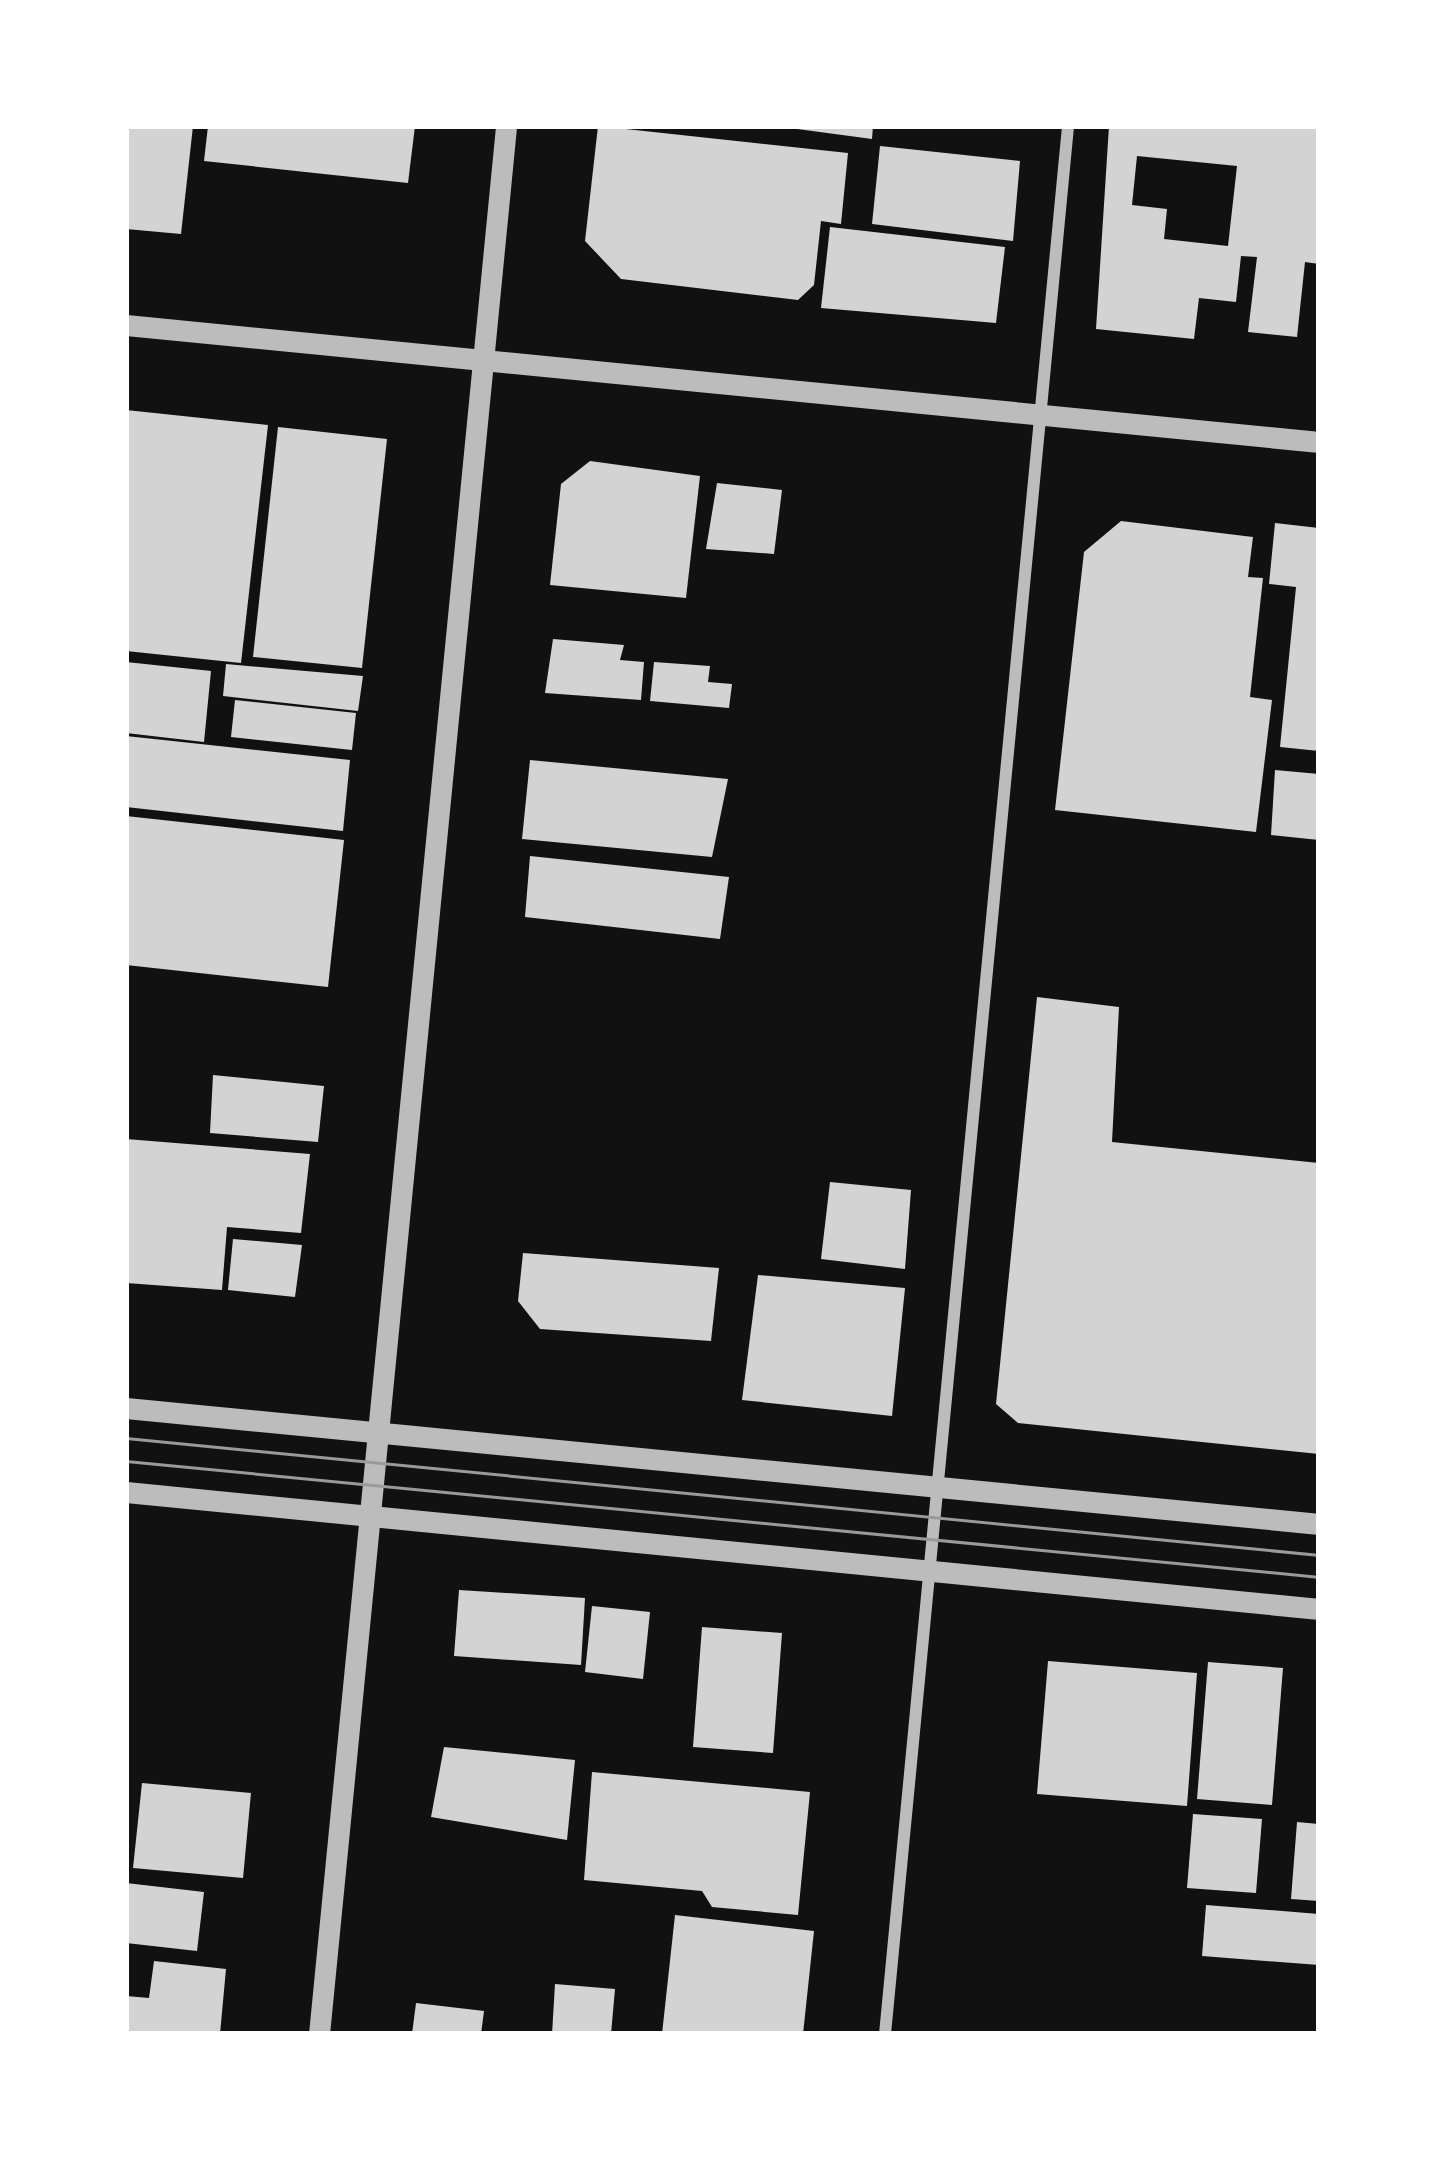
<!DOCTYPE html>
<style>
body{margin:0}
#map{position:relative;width:1445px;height:2160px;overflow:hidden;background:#111;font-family:Rubik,sans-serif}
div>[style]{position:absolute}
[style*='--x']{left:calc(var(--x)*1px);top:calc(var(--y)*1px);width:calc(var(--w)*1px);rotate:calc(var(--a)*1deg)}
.building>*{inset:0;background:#d3d3d3}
.minor>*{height:12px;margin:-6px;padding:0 6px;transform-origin:6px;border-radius:6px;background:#bcbcbc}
.tertiary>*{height:21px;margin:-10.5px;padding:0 10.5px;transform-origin:10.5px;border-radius:10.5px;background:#bcbcbc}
.tram>*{height:3px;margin:-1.5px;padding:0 1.5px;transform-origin:1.5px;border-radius:1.5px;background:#9a9a9a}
span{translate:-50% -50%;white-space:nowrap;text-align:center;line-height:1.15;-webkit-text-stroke:10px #fff;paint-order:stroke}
.frame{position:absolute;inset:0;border:129px solid #fff;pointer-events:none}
</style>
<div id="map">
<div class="building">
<i style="clip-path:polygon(126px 126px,193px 126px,181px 234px,126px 229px)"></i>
<i style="clip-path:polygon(208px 126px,415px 126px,408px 183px,204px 161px)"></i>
<i style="clip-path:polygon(598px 126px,848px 153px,841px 224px,821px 221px,814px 285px,798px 300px,621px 279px,585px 241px)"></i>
<i style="clip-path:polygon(775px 126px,873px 126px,872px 139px)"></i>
<i style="clip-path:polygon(evenodd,1109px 126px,1319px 126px,1319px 264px,1305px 262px,1297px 337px,1248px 332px,1257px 257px,1241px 256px,1236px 302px,1199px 298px,1194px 339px,1096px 329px,1109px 126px,1137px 156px,1237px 166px,1228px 246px,1164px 239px,1167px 209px,1132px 205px,1137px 156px)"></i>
<i style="clip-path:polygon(880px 146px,1020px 161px,1013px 241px,872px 224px)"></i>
<i style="clip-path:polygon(830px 227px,1005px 247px,996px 323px,821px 308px)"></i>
<i style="clip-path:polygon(126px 410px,268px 425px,241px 663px,126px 651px)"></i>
<i style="clip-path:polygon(278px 427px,387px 439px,362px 668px,253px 657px)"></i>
<i style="clip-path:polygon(590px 461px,700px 476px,686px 598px,550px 585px,561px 484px)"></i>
<i style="clip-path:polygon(717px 483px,782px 490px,774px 554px,706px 549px)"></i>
<i style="clip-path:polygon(1121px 521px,1253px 537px,1248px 577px,1263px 578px,1250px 697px,1272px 700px,1256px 832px,1055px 810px,1084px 552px)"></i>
<i style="clip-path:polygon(1275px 523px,1319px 528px,1319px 751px,1280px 747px,1296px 587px,1269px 584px)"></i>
<i style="clip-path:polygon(553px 639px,624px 645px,620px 660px,644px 662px,641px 700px,545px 693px)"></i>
<i style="clip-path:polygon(126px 662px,211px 671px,204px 742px,126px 733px)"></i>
<i style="clip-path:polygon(654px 662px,710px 666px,708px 682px,732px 684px,729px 708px,650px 701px)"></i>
<i style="clip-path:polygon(226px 664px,363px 676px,358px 711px,223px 696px)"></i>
<i style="clip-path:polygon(235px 700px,356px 713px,352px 750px,231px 737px)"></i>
<i style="clip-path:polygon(126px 736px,350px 760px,343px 831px,126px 807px)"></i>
<i style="clip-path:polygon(530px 760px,728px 779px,712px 857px,522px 839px)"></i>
<i style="clip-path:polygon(1275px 770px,1319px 774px,1319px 840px,1271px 835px)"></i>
<i style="clip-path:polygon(126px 816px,344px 840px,328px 987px,126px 965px)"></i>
<i style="clip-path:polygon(530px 856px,729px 877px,720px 939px,525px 917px)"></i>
<i style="clip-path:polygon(1037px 997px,1119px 1007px,1112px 1142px,1319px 1163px,1319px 1454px,1018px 1423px,996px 1404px)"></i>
<i style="clip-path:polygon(213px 1075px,324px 1086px,318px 1142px,210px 1133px)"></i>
<i style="clip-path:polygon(126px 1139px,310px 1154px,301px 1233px,227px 1227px,222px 1290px,126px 1283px)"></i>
<i style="clip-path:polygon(830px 1182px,911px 1190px,905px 1269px,821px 1259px)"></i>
<i style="clip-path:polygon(233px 1239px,302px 1245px,295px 1297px,228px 1290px)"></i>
<i style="clip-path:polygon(523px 1253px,719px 1268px,711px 1341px,540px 1329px,518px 1301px)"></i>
<i style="clip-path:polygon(758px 1275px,905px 1288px,892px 1416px,742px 1400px)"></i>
<i style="clip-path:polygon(459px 1590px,585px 1598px,581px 1665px,454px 1656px)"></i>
<i style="clip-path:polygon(592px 1606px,650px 1612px,643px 1679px,585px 1672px)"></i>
<i style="clip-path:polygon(702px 1627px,782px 1633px,773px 1753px,693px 1747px)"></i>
<i style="clip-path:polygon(1048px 1661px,1197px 1673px,1187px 1806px,1037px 1794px)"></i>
<i style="clip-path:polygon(1208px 1662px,1283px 1668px,1272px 1805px,1197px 1799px)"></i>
<i style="clip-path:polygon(444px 1747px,575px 1760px,567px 1840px,431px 1817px)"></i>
<i style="clip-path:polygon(592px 1772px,810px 1792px,798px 1915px,712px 1907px,702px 1891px,584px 1880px)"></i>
<i style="clip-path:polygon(142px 1783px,251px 1793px,243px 1878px,133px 1868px)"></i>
<i style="clip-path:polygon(1193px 1814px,1262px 1819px,1256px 1893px,1187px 1888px)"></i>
<i style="clip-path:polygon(1297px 1822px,1319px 1824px,1319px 1901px,1291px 1899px)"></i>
<i style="clip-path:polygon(126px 1883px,204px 1892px,197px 1951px,126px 1943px)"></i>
<i style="clip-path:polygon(1206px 1905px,1319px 1914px,1319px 1965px,1202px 1956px)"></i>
<i style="clip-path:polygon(675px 1915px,814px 1931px,803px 2034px,662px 2034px)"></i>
<i style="clip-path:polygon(154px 1961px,226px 1969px,220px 2034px,126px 2034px,126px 1996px,149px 1998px)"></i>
<i style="clip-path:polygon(555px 1984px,615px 1989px,611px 2034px,552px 2034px)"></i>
<i style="clip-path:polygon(416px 2003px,484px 2011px,481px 2034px,412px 2034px)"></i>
</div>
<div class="minor">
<i style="--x:885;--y:2034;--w:1917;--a:-84.52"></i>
</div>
<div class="tertiary">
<i style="--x:126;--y:325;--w:1199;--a:5.6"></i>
<i style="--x:126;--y:1408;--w:1199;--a:5.55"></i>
<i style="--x:126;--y:1492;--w:1199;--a:5.6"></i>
<i style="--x:319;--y:2034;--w:1917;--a:-84.4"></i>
</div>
<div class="tram">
<i style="--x:126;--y:1438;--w:1199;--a:5.6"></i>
<i style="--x:126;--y:1461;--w:1199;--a:5.55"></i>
</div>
<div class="frame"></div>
</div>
